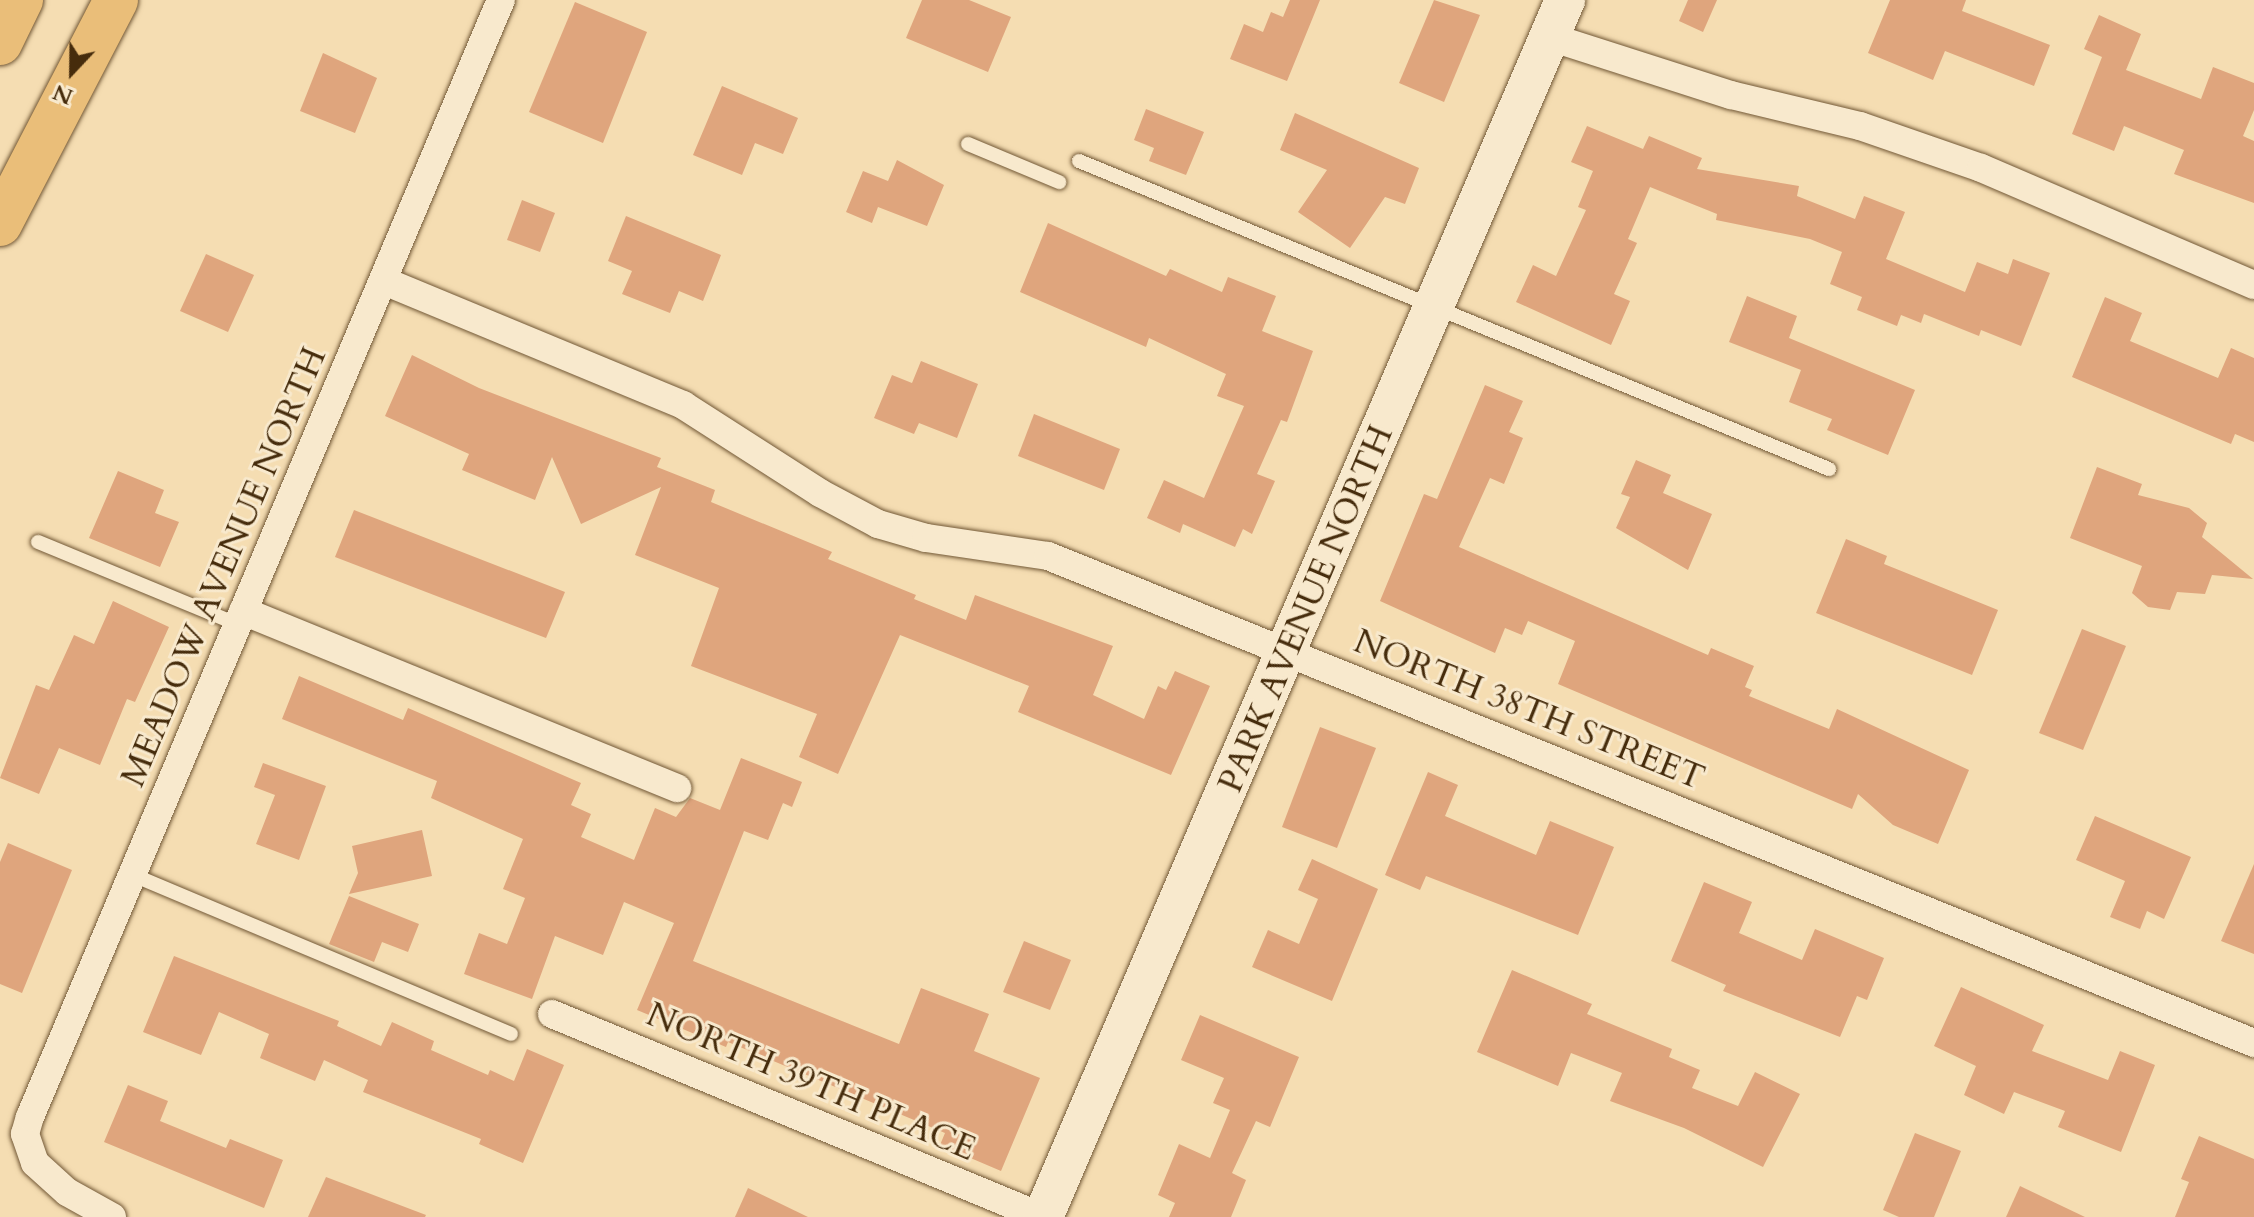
<!DOCTYPE html>
<style>
body{margin:0}
#map{position:relative;width:2254px;height:1217px;overflow:hidden;background:#f5ddb2;font-family:Cardo,serif}
div>[style]{position:absolute}
[style*='--x']{left:calc(var(--x)*1px);top:calc(var(--y)*1px);width:calc(var(--w)*1px);rotate:calc(var(--a)*1deg)}
.building>*{inset:0;background:#dfa57d}
.roads{filter:drop-shadow(0 0 2px #725836) drop-shadow(0 0 2px #725836)}
.lane>*{height:14px;margin:-7px;padding:0 7px;transform-origin:7px;border-radius:7px;background:#f8e9cd}
.street>*{height:28px;margin:-14px;padding:0 14px;transform-origin:14px;border-radius:14px;background:#f8e9cd}
.secondary>*{height:40px;margin:-20px;padding:0 20px;transform-origin:20px;border-radius:20px;background:#f8e9cd}
.highway>*{height:44px;margin:-22px;padding:0 22px;transform-origin:22px;border-radius:22px;background:#eabe79}
span{translate:-50% -50%;white-space:nowrap;text-align:center;line-height:1.15;-webkit-text-stroke:6px #f8e9cd;paint-order:stroke}
.street-label{font-size:34px;color:#462c0c}
.north{position:absolute;left:32px;top:32px;width:80px;height:80px;-webkit-text-stroke:6px #f8e9cd;paint-order:stroke;rotate:202deg;font-size:22px;font-weight:700;line-height:32px;text-align:center;color:#462c0c}
.north::after{content:'';display:block;margin:auto;width:28px;height:36px;background:#462c0c;clip-path:polygon(50% 0,100% 100%,50% 72%,0 100%)}
</style>
<div id="map">
<div class="building">
<i style="clip-path:polygon(922px 0,969px 0,1011px 17px,988px 72px,906px 38px)"></i>
<i style="clip-path:polygon(1290px 0,1320px 0,1287px 81px,1230px 59px,1244px 24px,1263px 32px,1271px 12px,1283px 17px)"></i>
<i style="clip-path:polygon(1434px 0,1480px 15px,1444px 102px,1399px 83px)"></i>
<i style="clip-path:polygon(1688px 0,1717px 0,1703px 32px,1679px 21px)"></i>
<i style="clip-path:polygon(1890px 0,1966px 0,1962px 11px,2050px 45px,2034px 86px,1945px 51px,1933px 80px,1868px 53px)"></i>
<i style="clip-path:polygon(575px 2px,647px 32px,603px 143px,529px 112px)"></i>
<i style="clip-path:polygon(2099px 15px,2141px 34px,2126px 70px,2201px 99px,2213px 67px,2254px 83px,2254px 110px,2243px 136px,2254px 141px,2254px 203px,2174px 174px,2184px 150px,2124px 126px,2114px 151px,2072px 134px,2102px 57px,2084px 49px)"></i>
<i style="clip-path:polygon(323px 53px,377px 78px,355px 133px,300px 111px)"></i>
<i style="clip-path:polygon(722px 86px,798px 118px,783px 154px,755px 143px,742px 175px,693px 155px)"></i>
<i style="clip-path:polygon(1146px 109px,1204px 132px,1186px 175px,1149px 161px,1154px 148px,1134px 140px)"></i>
<i style="clip-path:polygon(1295px 113px,1419px 168px,1405px 204px,1385px 197px,1350px 248px,1298px 212px,1327px 170px,1280px 150px)"></i>
<i style="clip-path:polygon(1587px 126px,1643px 149px,1649px 136px,1702px 158px,1697px 169px,1799px 186px,1797px 196px,1855px 219px,1864px 196px,1905px 212px,1886px 259px,1965px 292px,1977px 262px,2008px 274px,2013px 259px,2050px 273px,2021px 346px,1981px 330px,1979px 336px,1924px 314px,1921px 323px,1901px 315px,1897px 326px,1857px 310px,1862px 297px,1830px 284px,1842px 252px,1810px 239px,1716px 220px,1717px 214px,1650px 187px,1628px 239px,1637px 243px,1614px 294px,1630px 301px,1611px 345px,1516px 302px,1533px 265px,1556px 276px,1586px 210px,1578px 207px,1593px 171px,1571px 162px)"></i>
<i style="clip-path:polygon(897px 160px,944px 185px,927px 226px,878px 207px,872px 223px,846px 212px,863px 171px,888px 181px)"></i>
<i style="clip-path:polygon(522px 200px,555px 213px,540px 252px,507px 240px)"></i>
<i style="clip-path:polygon(626px 216px,721px 255px,703px 301px,679px 291px,670px 313px,622px 294px,632px 271px,608px 261px)"></i>
<i style="clip-path:polygon(1048px 223px,1166px 276px,1170px 269px,1222px 292px,1228px 277px,1276px 296px,1262px 331px,1313px 351px,1287px 422px,1281px 420px,1257px 474px,1275px 481px,1252px 534px,1243px 529px,1235px 547px,1183px 524px,1180px 533px,1147px 518px,1164px 480px,1204px 498px,1244px 406px,1217px 396px,1226px 374px,1149px 338px,1146px 347px,1020px 292px)"></i>
<i style="clip-path:polygon(206px 254px,254px 275px,228px 332px,180px 311px)"></i>
<i style="clip-path:polygon(1747px 296px,1797px 316px,1789px 338px,1915px 390px,1888px 455px,1827px 430px,1832px 419px,1789px 402px,1801px 370px,1729px 342px)"></i>
<i style="clip-path:polygon(2105px 297px,2142px 313px,2130px 341px,2218px 378px,2231px 348px,2254px 358px,2254px 442px,2235px 434px,2231px 444px,2072px 377px)"></i>
<i style="clip-path:polygon(412px 355px,479px 388px,661px 458px,657px 467px,715px 490px,711px 502px,832px 552px,828px 559px,916px 595px,914px 599px,966px 620px,975px 595px,1113px 646px,1093px 695px,1144px 719px,1158px 686px,1166px 690px,1175px 671px,1210px 686px,1171px 775px,1018px 712px,1029px 686px,900px 635px,838px 774px,799px 757px,817px 714px,691px 666px,719px 588px,635px 555px,661px 487px,581px 524px,552px 457px,535px 500px,462px 470px,469px 454px,385px 416px)"></i>
<i style="clip-path:polygon(921px 361px,978px 384px,957px 438px,919px 423px,914px 434px,874px 418px,892px 375px,912px 383px)"></i>
<i style="clip-path:polygon(1485px 385px,1523px 401px,1509px 432px,1523px 438px,1504px 484px,1490px 478px,1459px 547px,1708px 655px,1711px 648px,1754px 666px,1745px 687px,1752px 690px,1749px 696px,1829px 729px,1837px 709px,1969px 770px,1938px 844px,1893px 825px,1858px 794px,1852px 809px,1558px 684px,1575px 641px,1528px 621px,1522px 635px,1505px 628px,1495px 653px,1380px 601px,1424px 494px,1437px 499px)"></i>
<i style="clip-path:polygon(1034px 414px,1120px 449px,1104px 490px,1018px 456px)"></i>
<i style="clip-path:polygon(1636px 460px,1671px 475px,1663px 493px,1712px 514px,1688px 570px,1616px 528px,1630px 497px,1621px 494px)"></i>
<i style="clip-path:polygon(2097px 467px,2142px 484px,2138px 495px,2189px 508px,2207px 523px,2202px 537px,2253px 579px,2212px 575px,2205px 594px,2177px 592px,2170px 610px,2148px 607px,2132px 593px,2142px 566px,2070px 538px)"></i>
<i style="clip-path:polygon(118px 471px,164px 490px,155px 513px,179px 522px,160px 567px,89px 538px)"></i>
<i style="clip-path:polygon(354px 510px,565px 592px,546px 638px,335px 557px)"></i>
<i style="clip-path:polygon(1846px 539px,1887px 556px,1884px 564px,1998px 610px,1972px 675px,1816px 613px)"></i>
<i style="clip-path:polygon(113px 601px,169px 627px,135px 702px,127px 699px,100px 765px,59px 748px,39px 794px,0 778px,36px 685px,49px 690px,74px 635px,94px 644px)"></i>
<i style="clip-path:polygon(2082px 629px,2126px 646px,2083px 750px,2039px 733px)"></i>
<i style="clip-path:polygon(299px 676px,403px 720px,408px 708px,581px 783px,571px 805px,591px 814px,581px 837px,634px 860px,655px 808px,676px 817px,690px 798px,720px 810px,741px 758px,802px 782px,792px 807px,783px 803px,768px 840px,744px 831px,693px 961px,899px 1044px,921px 988px,989px 1014px,974px 1051px,1040px 1078px,1001px 1171px,940px 1145px,945px 1133px,728px 1042px,726px 1047px,637px 1010px,674px 923px,624px 902px,603px 955px,555px 936px,532px 999px,464px 974px,479px 933px,507px 944px,525px 898px,503px 889px,523px 839px,431px 798px,437px 781px,282px 719px)"></i>
<i style="clip-path:polygon(1320px 727px,1376px 748px,1337px 848px,1282px 827px)"></i>
<i style="clip-path:polygon(263px 763px,326px 786px,299px 860px,256px 844px,275px 795px,254px 787px)"></i>
<i style="clip-path:polygon(1428px 772px,1458px 785px,1445px 816px,1536px 855px,1550px 821px,1614px 847px,1578px 935px,1426px 876px,1420px 890px,1385px 875px)"></i>
<i style="clip-path:polygon(2095px 816px,2191px 857px,2164px 919px,2147px 911px,2140px 929px,2110px 917px,2125px 881px,2076px 860px)"></i>
<i style="clip-path:polygon(422px 830px,432px 876px,349px 894px,358px 873px,352px 846px)"></i>
<i style="clip-path:polygon(8px 843px,72px 870px,22px 993px,0 984px,0 862px)"></i>
<i style="clip-path:polygon(1312px 859px,1378px 889px,1332px 1001px,1252px 967px,1268px 930px,1299px 944px,1318px 899px,1298px 890px)"></i>
<i style="clip-path:polygon(2254px 864px,2254px 954px,2221px 941px)"></i>
<i style="clip-path:polygon(1704px 882px,1752px 902px,1739px 933px,1802px 960px,1815px 929px,1884px 958px,1867px 1000px,1857px 996px,1840px 1037px,1723px 991px,1726px 985px,1671px 961px)"></i>
<i style="clip-path:polygon(349px 896px,419px 924px,408px 952px,382px 942px,374px 962px,329px 944px)"></i>
<i style="clip-path:polygon(1024px 941px,1071px 960px,1050px 1010px,1003px 992px)"></i>
<i style="clip-path:polygon(174px 956px,339px 1021px,337px 1026px,381px 1046px,392px 1022px,434px 1041px,431px 1050px,488px 1075px,490px 1070px,514px 1081px,527px 1049px,564px 1065px,523px 1163px,479px 1144px,481px 1139px,363px 1092px,368px 1080px,324px 1060px,315px 1081px,260px 1058px,269px 1034px,219px 1012px,201px 1055px,143px 1032px)"></i>
<i style="clip-path:polygon(1512px 970px,1592px 1004px,1587px 1014px,1672px 1049px,1669px 1057px,1700px 1070px,1692px 1088px,1738px 1106px,1755px 1072px,1800px 1094px,1763px 1167px,1684px 1128px,1610px 1101px,1622px 1073px,1571px 1053px,1558px 1086px,1477px 1052px)"></i>
<i style="clip-path:polygon(1961px 987px,2044px 1025px,2032px 1051px,2108px 1080px,2120px 1051px,2155px 1065px,2121px 1152px,2058px 1127px,2065px 1111px,2014px 1092px,2004px 1114px,1964px 1095px,1976px 1066px,1934px 1046px)"></i>
<i style="clip-path:polygon(1200px 1015px,1299px 1057px,1270px 1127px,1256px 1121px,1232px 1173px,1246px 1180px,1231px 1217px,1169px 1217px,1175px 1203px,1158px 1195px,1179px 1144px,1210px 1158px,1230px 1110px,1213px 1103px,1224px 1078px,1181px 1060px)"></i>
<i style="clip-path:polygon(128px 1085px,168px 1101px,160px 1121px,226px 1148px,230px 1139px,283px 1160px,264px 1208px,104px 1142px)"></i>
<i style="clip-path:polygon(1915px 1133px,1961px 1151px,1934px 1217px,1899px 1217px,1883px 1210px)"></i>
<i style="clip-path:polygon(2199px 1136px,2254px 1159px,2254px 1217px,2175px 1217px,2189px 1182px,2181px 1179px)"></i>
<i style="clip-path:polygon(326px 1177px,426px 1215px,425px 1217px,308px 1217px)"></i>
<i style="clip-path:polygon(2020px 1186px,2085px 1217px,2006px 1217px)"></i>
<i style="clip-path:polygon(748px 1188px,808px 1217px,735px 1217px)"></i>
</div>
<div class="roads">
<div class="lane">
<i style="--x:968;--y:144;--w:99;--a:22.7"></i>
<i style="--x:1079;--y:161;--w:811;--a:22.33"></i>
<i style="--x:38;--y:542;--w:215;--a:22.4"></i>
<i style="--x:133;--y:875;--w:410;--a:22.8"></i>
</div>
<div class="street">
<i style="--x:1550;--y:37;--w:190;--a:17.8"></i>
<i style="--x:1731;--y:95;--w:133;--a:13.5"></i>
<i style="--x:1860;--y:126;--w:128;--a:19.1"></i>
<i style="--x:1981;--y:168;--w:297;--a:23.2"></i>
<i style="--x:384;--y:281;--w:324;--a:22.5"></i>
<i style="--x:683;--y:405;--w:163;--a:32.7"></i>
<i style="--x:820;--y:493;--w:66;--a:28.1"></i>
<i style="--x:878;--y:524;--w:50;--a:16.3"></i>
<i style="--x:926;--y:538;--w:123;--a:8.4"></i>
<i style="--x:1048;--y:556;--w:1301;--a:21.99"></i>
<i style="--x:243;--y:611;--w:469;--a:22.2"></i>
<i style="--x:552;--y:1014;--w:530;--a:22.5"></i>
<i style="--x:112;--y:1217;--w:51;--a:-150.9"></i>
<i style="--x:67;--y:1192;--w:43;--a:-137.8"></i>
<i style="--x:35;--y:1163;--w:31;--a:-109"></i>
<i style="--x:25;--y:1134;--w:18;--a:-74"></i>
<i style="--x:30;--y:1117;--w:1212;--a:-67.14"></i>
</div>
<div class="secondary">
<i style="--x:1043;--y:1217;--w:1324;--a:-66.78"></i>
</div>
<div class="highway">
<i style="--x:0;--y:43;--w:48;--a:-64"></i>
<i style="--x:0;--y:224;--w:252;--a:-62.6"></i>
</div>
</div>
<div class="street-label">
<span style="left:224px;top:567px;rotate:-67deg">MEADOW AVENUE NORTH</span>
<span style="left:1306px;top:609px;rotate:-67deg">PARK AVENUE NORTH</span>
<span style="left:1529px;top:710px;rotate:22deg">NORTH 38TH STREET</span>
<span style="left:811px;top:1082px;rotate:23deg">NORTH 39TH PLACE</span>
</div>
<div class="north">N</div>
</div>
